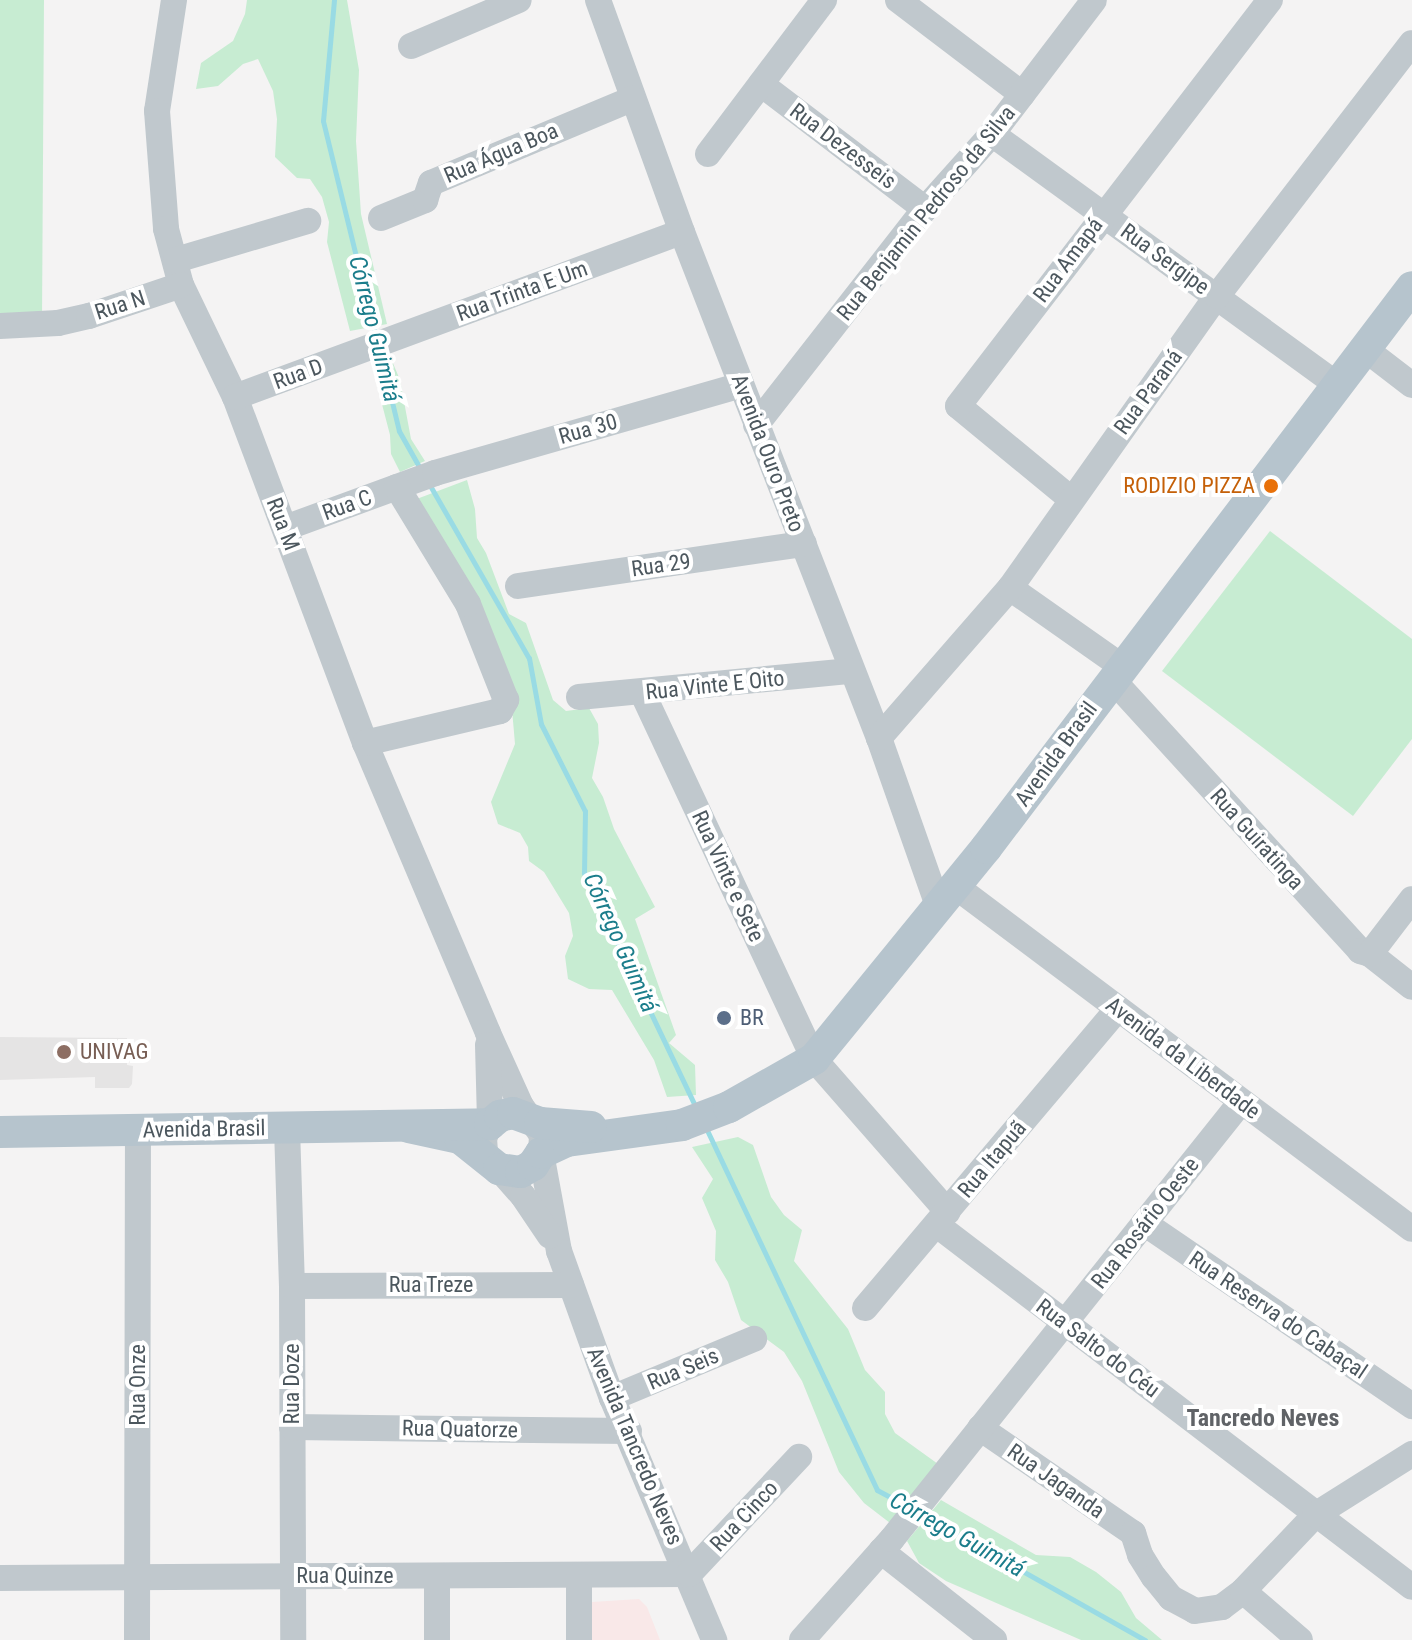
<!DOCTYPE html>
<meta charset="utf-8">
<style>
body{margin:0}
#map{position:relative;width:1412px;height:1640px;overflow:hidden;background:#f4f3f3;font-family:"Roboto Condensed",sans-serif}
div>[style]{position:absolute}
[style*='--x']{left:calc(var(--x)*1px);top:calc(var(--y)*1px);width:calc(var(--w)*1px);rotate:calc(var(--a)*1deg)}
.education>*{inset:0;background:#e5e4e4}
.medical>*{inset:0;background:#f9e8e8}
.green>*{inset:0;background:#c7ecd2}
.stream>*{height:5px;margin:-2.5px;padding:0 2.5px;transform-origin:2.5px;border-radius:2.5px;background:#99dbe4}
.minor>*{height:26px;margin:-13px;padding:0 13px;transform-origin:13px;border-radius:13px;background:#c0c8cd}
.major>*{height:32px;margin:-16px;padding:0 16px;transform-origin:16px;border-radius:16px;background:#b6c4cd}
.dots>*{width:22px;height:22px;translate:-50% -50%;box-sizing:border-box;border:4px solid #fff;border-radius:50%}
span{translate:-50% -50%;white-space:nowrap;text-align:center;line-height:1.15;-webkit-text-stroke:8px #fff;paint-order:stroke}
.street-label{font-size:22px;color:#4c575e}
.food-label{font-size:22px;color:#c56008}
.right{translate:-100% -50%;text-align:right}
.service-label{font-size:22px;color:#4e5e75}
.left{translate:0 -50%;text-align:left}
.education-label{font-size:22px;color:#785e54}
.water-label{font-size:24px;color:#1b7d8b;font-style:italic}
.neighbourhood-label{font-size:24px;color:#606367;font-weight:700}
</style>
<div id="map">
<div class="education">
<i style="clip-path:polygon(0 1037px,127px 1038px,127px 1065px,133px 1066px,132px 1084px,129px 1088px,95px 1088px,95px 1077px,0 1080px)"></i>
</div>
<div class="medical">
<i style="clip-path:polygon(639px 1599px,647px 1607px,660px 1640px,585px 1640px,592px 1602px)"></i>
</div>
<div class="green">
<i style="clip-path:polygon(0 0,44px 0,42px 321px,0 319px)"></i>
<i style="clip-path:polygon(247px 0,347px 0,359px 70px,356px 141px,361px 214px,387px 324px,350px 331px,327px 242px,329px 222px,322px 197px,310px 179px,297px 178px,275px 157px,277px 119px,273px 91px,258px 59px,243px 64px,218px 86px,196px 89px,201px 63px,233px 41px,245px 14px)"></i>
<i style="clip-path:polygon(390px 356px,400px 380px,411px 439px,425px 461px,400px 472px,391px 454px,390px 435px,371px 362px)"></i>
<i style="clip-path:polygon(467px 480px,475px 509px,477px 538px,486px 553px,509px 614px,526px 623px,553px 700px,566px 711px,589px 708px,598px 724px,599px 743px,592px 778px,603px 797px,614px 829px,655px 907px,635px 919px,676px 1035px,669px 1043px,695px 1065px,696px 1095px,667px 1097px,654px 1060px,612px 990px,589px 989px,568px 979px,565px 956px,573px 936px,569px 913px,544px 872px,529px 861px,528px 847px,520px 833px,498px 824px,491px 802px,515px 744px,511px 698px,414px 500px)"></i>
<i style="clip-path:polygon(1270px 531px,1412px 639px,1412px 739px,1353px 816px,1162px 671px)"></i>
<i style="clip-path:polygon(738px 1137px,753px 1145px,771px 1197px,784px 1215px,802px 1230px,794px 1261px,848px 1329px,865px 1370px,885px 1392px,885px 1414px,895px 1433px,938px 1464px,890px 1523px,864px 1503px,839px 1472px,802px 1381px,784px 1352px,741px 1320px,728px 1282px,715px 1260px,716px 1231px,702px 1198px,713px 1179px,692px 1147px)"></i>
<i style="clip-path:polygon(941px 1500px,1036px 1555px,1070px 1557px,1096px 1572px,1121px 1592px,1136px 1618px,1162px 1640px,1081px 1640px,946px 1581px,919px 1563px,907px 1541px)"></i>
</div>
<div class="stream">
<i style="--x:334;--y:0;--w:121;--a:95.2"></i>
<i style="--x:323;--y:121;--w:220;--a:76.3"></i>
<i style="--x:380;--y:352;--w:81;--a:76.5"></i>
<i style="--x:399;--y:431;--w:45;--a:60.6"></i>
<i style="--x:428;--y:482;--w:203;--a:60.2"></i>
<i style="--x:529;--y:658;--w:67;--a:79.7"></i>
<i style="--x:541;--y:724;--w:97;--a:63.2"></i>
<i style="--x:585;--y:811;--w:62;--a:90.9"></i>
<i style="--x:584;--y:873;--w:260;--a:64.5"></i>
<i style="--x:706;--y:1128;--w:400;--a:64.7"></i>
<i style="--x:877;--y:1490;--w:34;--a:28"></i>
<i style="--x:923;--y:1515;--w:255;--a:29.4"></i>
</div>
<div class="minor">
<i style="--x:174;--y:0;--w:112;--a:98.7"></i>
<i style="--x:157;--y:111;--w:118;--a:85.6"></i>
<i style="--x:166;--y:229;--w:58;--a:75"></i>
<i style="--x:181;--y:285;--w:124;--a:64.3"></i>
<i style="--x:235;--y:397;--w:370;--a:69.4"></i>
<i style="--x:365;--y:743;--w:315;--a:67"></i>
<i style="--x:488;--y:1033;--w:80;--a:65.7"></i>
<i style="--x:521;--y:1106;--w:36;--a:54"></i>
<i style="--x:542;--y:1135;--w:18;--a:93"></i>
<i style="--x:541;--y:1153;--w:100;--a:79.6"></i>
<i style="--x:559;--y:1251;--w:156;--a:70.2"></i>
<i style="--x:612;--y:1398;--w:263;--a:67.1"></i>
<i style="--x:598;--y:0;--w:247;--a:70.1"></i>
<i style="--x:682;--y:232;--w:543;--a:68.73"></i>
<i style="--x:879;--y:738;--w:178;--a:70.6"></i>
<i style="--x:898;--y:0;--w:156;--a:37.2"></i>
<i style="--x:411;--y:46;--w:117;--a:-23.1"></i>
<i style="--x:761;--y:84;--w:206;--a:37.3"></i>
<i style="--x:992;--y:134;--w:427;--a:36"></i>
<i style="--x:708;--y:154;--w:193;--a:-53"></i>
<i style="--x:381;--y:218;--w:48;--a:-22.2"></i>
<i style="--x:425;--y:200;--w:18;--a:-71"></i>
<i style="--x:431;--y:183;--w:218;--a:-22.7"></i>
<i style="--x:176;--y:260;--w:138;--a:-16.5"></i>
<i style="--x:0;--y:326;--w:58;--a:-3"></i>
<i style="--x:58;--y:323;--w:32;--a:-13"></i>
<i style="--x:89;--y:316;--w:97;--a:-18.6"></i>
<i style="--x:1365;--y:349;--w:59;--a:37.5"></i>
<i style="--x:235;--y:397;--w:476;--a:-20.3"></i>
<i style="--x:756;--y:425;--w:274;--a:-52"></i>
<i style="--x:925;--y:209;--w:101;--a:-48.2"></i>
<i style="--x:992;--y:134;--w:168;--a:-52.7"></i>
<i style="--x:1071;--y:499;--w:146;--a:-140.5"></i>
<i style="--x:958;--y:406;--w:512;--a:-52.46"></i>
<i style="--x:285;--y:528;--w:160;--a:-20.1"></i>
<i style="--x:435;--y:473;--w:318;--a:-16"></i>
<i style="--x:518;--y:586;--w:289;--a:-8.4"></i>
<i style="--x:1010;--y:588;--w:136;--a:35.1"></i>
<i style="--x:1112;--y:679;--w:368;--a:47.6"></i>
<i style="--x:1360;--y:951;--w:10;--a:17"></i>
<i style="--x:1370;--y:954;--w:53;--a:38.2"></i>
<i style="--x:642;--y:692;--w:405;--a:64.9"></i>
<i style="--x:814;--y:1059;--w:203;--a:48.8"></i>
<i style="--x:579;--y:697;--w:273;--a:-5.5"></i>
<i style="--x:879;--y:738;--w:199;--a:-48.9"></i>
<i style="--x:1010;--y:588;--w:358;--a:-54.7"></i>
<i style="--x:1217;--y:296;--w:319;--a:-52.4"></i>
<i style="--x:365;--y:743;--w:139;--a:-13.3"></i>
<i style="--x:500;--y:711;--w:13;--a:-61"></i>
<i style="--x:506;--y:700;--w:103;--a:-111.6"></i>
<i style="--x:468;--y:604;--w:137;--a:-121.3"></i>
<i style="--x:955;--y:886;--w:571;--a:36.89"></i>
<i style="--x:1370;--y:954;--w:69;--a:-52.6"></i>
<i style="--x:488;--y:1045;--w:79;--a:88.5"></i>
<i style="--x:490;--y:1124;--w:15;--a:113"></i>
<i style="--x:484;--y:1138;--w:15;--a:86"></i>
<i style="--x:485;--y:1153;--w:57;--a:48.5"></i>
<i style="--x:523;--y:1196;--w:48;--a:56"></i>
<i style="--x:287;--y:1128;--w:158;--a:88.2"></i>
<i style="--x:292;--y:1286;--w:354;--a:89.8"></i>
<i style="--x:1144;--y:1223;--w:325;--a:34.3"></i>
<i style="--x:937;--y:1225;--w:597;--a:37.31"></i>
<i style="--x:292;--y:1286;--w:279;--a:-0.2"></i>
<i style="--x:865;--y:1308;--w:392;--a:-49.8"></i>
<i style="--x:612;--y:1398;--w:154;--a:-22.6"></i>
<i style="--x:292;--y:1427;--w:337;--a:0.7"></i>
<i style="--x:980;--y:1428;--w:186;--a:34.5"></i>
<i style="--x:1133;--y:1533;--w:23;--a:72"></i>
<i style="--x:1140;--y:1555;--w:26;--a:58"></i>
<i style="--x:1154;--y:1577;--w:27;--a:51"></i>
<i style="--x:1171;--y:1598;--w:27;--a:28"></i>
<i style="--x:1195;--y:1611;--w:27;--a:-8"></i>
<i style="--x:1222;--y:1607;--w:26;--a:-37"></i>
<i style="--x:1243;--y:1591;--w:105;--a:-46.5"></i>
<i style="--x:1315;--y:1515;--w:115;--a:-32.2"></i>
<i style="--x:881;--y:1551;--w:144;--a:38.2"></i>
<i style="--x:0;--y:1578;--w:689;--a:-0.33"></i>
<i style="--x:689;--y:1574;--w:161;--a:-46.8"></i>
<i style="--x:1243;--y:1591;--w:75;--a:40.7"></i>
<i style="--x:137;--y:1640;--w:510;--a:-89.89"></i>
<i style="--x:437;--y:1640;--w:64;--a:-90"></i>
<i style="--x:579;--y:1640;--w:65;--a:-90"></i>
<i style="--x:802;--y:1640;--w:135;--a:-48.3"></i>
<i style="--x:892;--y:1539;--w:559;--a:-51.39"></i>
</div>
<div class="major">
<i style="--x:409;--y:1127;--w:52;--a:12.2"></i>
<i style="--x:460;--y:1138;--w:50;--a:38.5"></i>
<i style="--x:499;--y:1169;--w:22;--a:8"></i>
<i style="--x:521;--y:1172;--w:14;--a:-30"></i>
<i style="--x:533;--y:1165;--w:14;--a:-56"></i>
<i style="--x:541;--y:1153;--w:29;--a:-25"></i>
<i style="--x:567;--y:1141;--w:116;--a:-7.9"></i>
<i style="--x:682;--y:1125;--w:50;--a:-21"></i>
<i style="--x:729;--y:1107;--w:98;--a:-29.5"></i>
<i style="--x:814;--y:1059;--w:272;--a:-50.8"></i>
<i style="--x:986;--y:848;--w:704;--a:-52.79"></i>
<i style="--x:0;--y:1132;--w:490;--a:-0.9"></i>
<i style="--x:490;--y:1124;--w:13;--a:-39"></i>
<i style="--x:500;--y:1116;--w:13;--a:-13"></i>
<i style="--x:513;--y:1113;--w:29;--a:20"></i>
<i style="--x:540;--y:1123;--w:51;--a:4.5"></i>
</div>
<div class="dots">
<i style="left:1271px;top:486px;background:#e8710a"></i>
<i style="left:724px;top:1018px;background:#5c6f8a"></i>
<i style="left:64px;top:1052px;background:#8d6e63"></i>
</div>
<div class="street-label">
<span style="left:843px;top:146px;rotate:37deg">Rua Dezesseis</span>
<span style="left:501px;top:153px;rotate:-23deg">Rua Água Boa</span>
<span style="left:926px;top:213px;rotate:-51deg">Rua Benjamin Pedroso da Silva</span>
<span style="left:1165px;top:259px;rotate:36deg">Rua Sergipe</span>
<span style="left:1068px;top:260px;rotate:-53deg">Rua Amapá</span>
<span style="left:522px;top:291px;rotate:-20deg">Rua Trinta E Um</span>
<span style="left:120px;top:305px;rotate:-18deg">Rua N</span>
<span style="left:298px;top:374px;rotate:-20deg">Rua D</span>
<span style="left:1148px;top:392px;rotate:-54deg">Rua Paraná</span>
<span style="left:588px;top:429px;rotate:-16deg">Rua 30</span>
<span style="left:768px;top:453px;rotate:69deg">Avenida Ouro Preto</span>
<span style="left:347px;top:505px;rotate:-20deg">Rua C</span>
<span style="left:283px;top:524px;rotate:69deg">Rua M</span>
<span style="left:661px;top:565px;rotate:-8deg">Rua 29</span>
<span style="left:715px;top:685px;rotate:-6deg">Rua Vinte E Oito</span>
<span style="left:1056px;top:754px;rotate:-54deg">Avenida Brasil</span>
<span style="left:1257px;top:839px;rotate:48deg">Rua Guiratinga</span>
<span style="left:728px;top:876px;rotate:65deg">Rua Vinte e Sete</span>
<span style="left:1183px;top:1058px;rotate:37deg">Avenida da Liberdade</span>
<span style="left:204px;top:1129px;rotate:-1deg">Avenida Brasil</span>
<span style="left:992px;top:1159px;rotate:-50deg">Rua Itapuã</span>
<span style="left:1145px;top:1223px;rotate:-52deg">Rua Rosário Oeste</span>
<span style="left:431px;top:1285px">Rua Treze</span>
<span style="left:1278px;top:1315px;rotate:34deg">Rua Reserva do Cabaçal</span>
<span style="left:1098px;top:1348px;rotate:37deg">Rua Salto do Céu</span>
<span style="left:683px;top:1369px;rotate:-23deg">Rua Seis</span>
<span style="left:292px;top:1384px;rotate:-90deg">Rua Doze</span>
<span style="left:138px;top:1385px;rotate:-90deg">Rua Onze</span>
<span style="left:460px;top:1429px;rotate:1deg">Rua Quatorze</span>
<span style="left:635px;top:1446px;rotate:67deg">Avenida Tancredo Neves</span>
<span style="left:1056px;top:1481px;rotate:35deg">Rua Jaganda</span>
<span style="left:744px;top:1516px;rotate:-47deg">Rua Cinco</span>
<span style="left:345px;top:1576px">Rua Quinze</span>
</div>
<div class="food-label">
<span class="right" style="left:1255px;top:486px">RODIZIO PIZZA</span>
</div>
<div class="service-label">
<span class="left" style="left:740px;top:1018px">BR</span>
</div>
<div class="education-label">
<span class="left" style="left:80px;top:1052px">UNIVAG</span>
</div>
<div class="water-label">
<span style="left:374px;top:329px;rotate:76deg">Córrego Guimitá</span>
<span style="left:620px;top:943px;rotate:66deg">Córrego Guimitá</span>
<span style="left:957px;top:1535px;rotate:29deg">Córrego Guimitá</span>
</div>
<div class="neighbourhood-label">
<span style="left:1263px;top:1419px">Tancredo Neves</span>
</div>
</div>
